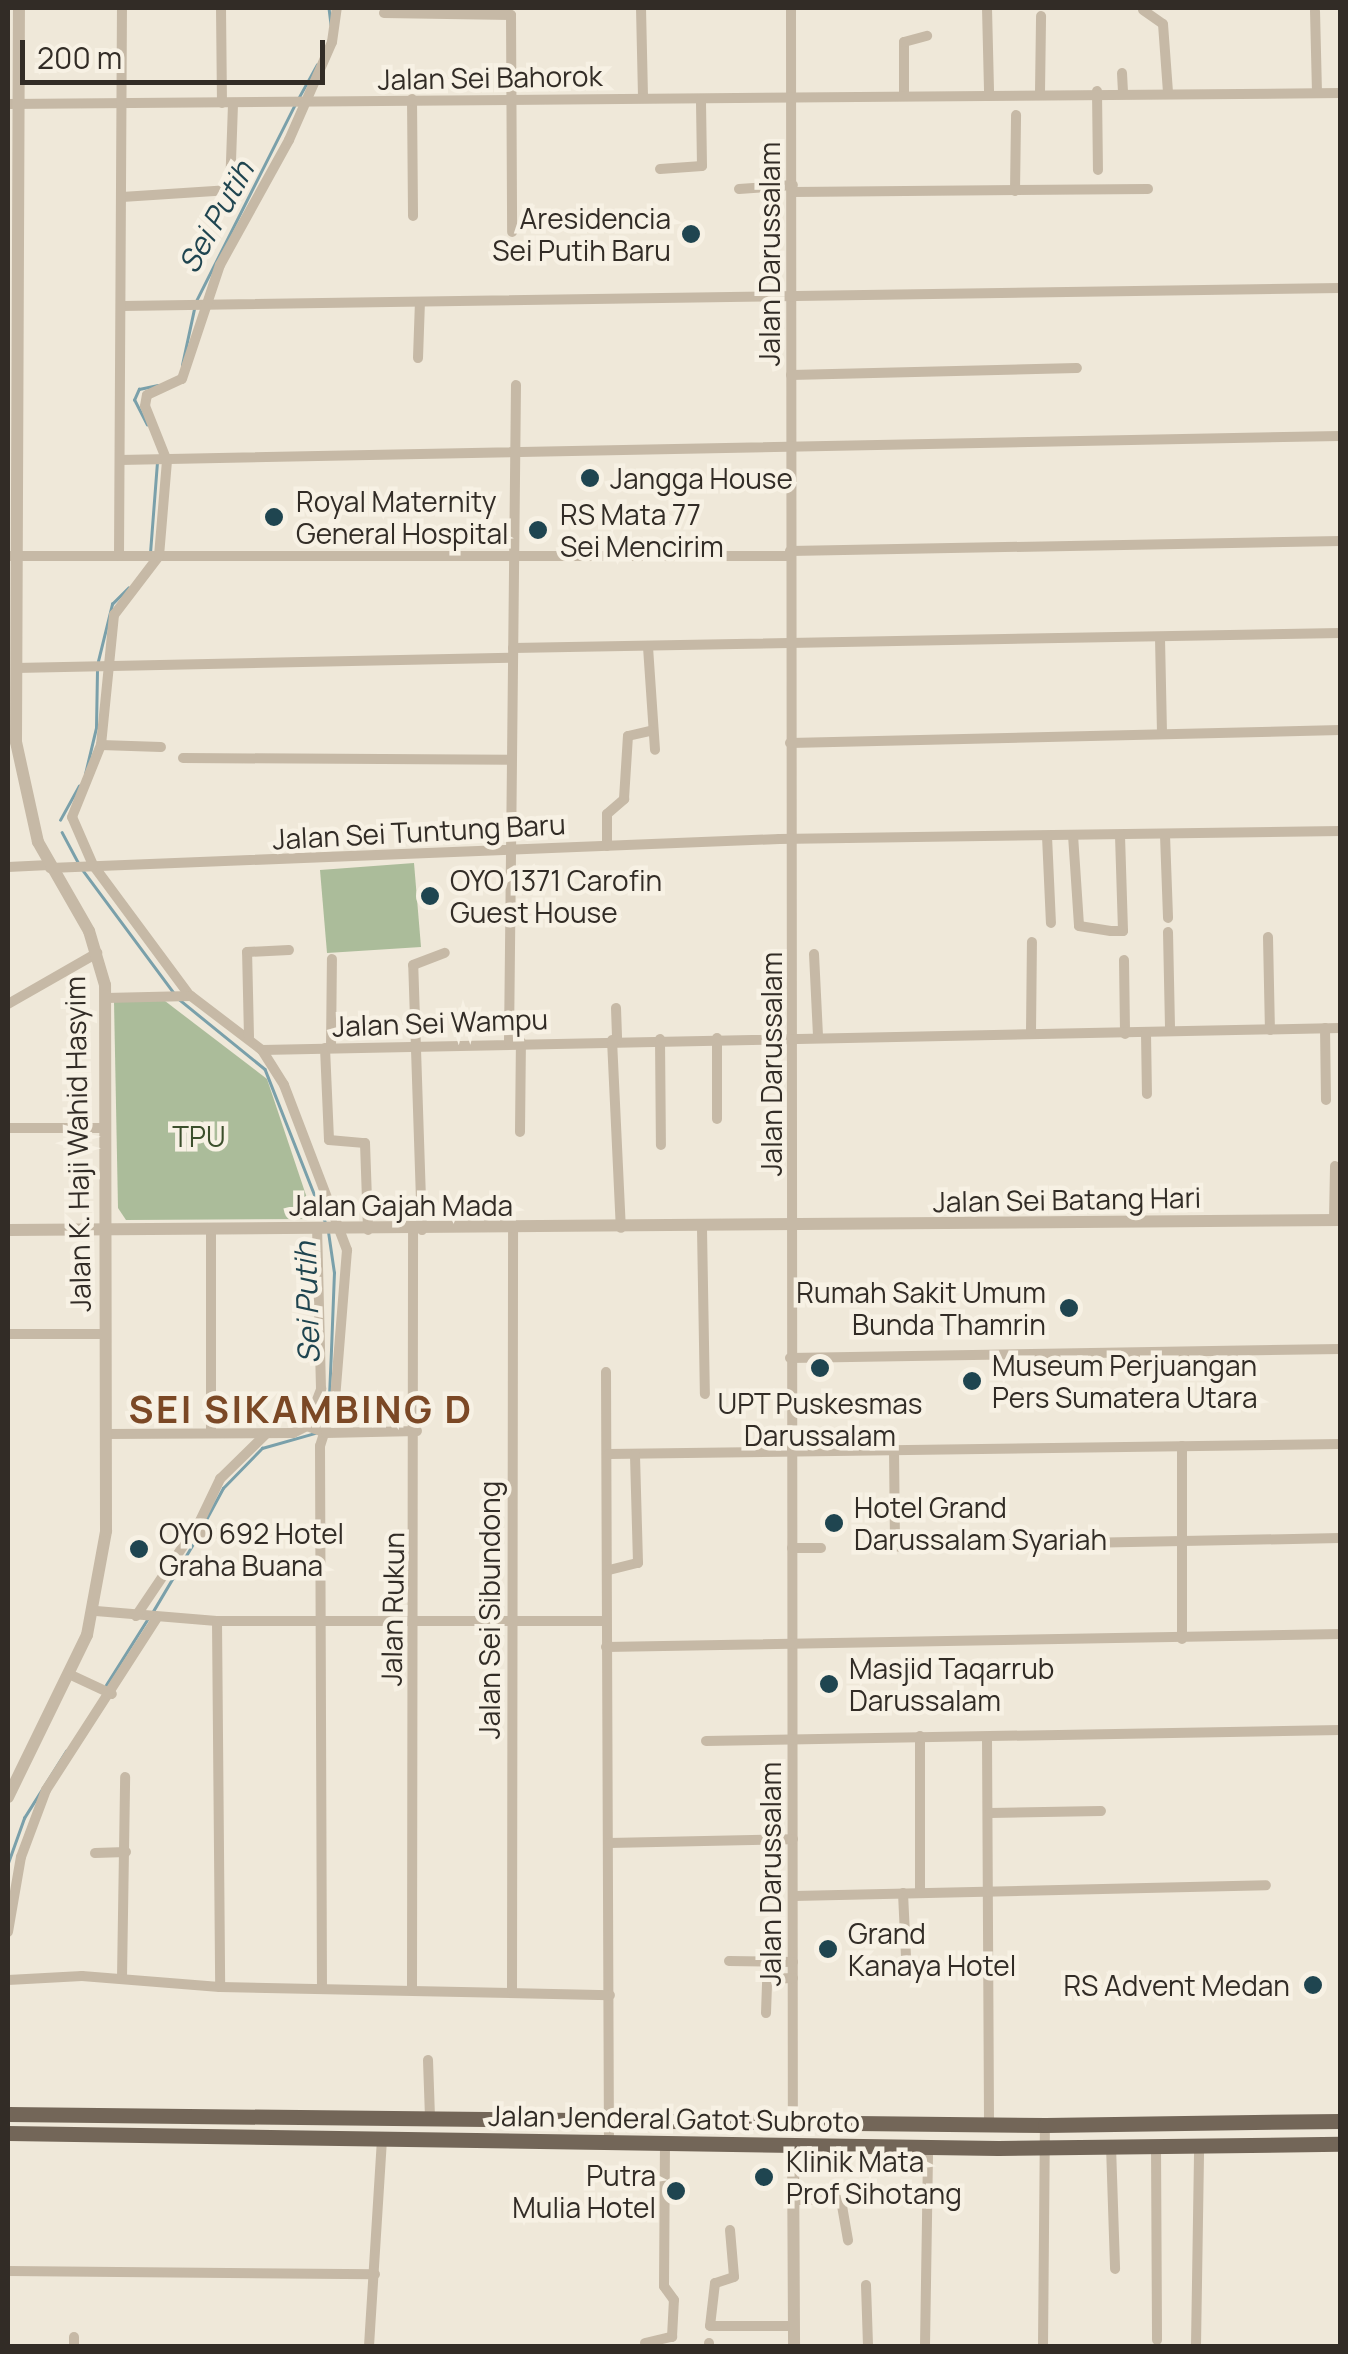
<!DOCTYPE html>
<style>
body{margin:0}
#map{position:relative;width:1348px;height:2354px;overflow:hidden;background:#efe8d9;font-family:Manrope,sans-serif}
div>[style]{position:absolute}
[style*='--x']{left:calc(var(--x)*1px);top:calc(var(--y)*1px);width:calc(var(--w)*1px);rotate:calc(var(--a)*1deg)}
.green>*{inset:0;background:#abbc9a}
.stream>*{height:2.5px;margin:-1.25px;padding:0 1.25px;transform-origin:1.25px;border-radius:1.25px;background:#7aa0aa}
.minor>*{height:10px;margin:-5px;padding:0 5px;transform-origin:5px;border-radius:5px;background:#c6b9a6}
.tertiary>*{height:12px;margin:-6px;padding:0 6px;transform-origin:6px;border-radius:6px;background:#c6b9a6}
.primary>*{height:15px;margin:-7.5px;padding:0 7.5px;transform-origin:7.5px;border-radius:7.5px;background:#736658}
.dots>*{width:28px;height:28px;translate:-50% -50%;box-sizing:border-box;border:5px solid #f7f1e4;border-radius:50%}
span{translate:-50% -50%;white-space:nowrap;text-align:center;line-height:1.15;-webkit-text-stroke:9px #f7f1e4;paint-order:stroke}
.street-label{font-size:28px;color:#322c26}
.poi-label{font-size:28px;color:#322c26}
.right{translate:-100% -50%;text-align:right}
.left{translate:0 -50%;text-align:left}
.park-label{font-size:28px;color:#3c4f2c}
.water-label{font-size:30px;color:#1f4550;font-style:italic}
.district-label{font-size:38px;color:#7b4825;font-weight:700;letter-spacing:2.5px}
.frame{position:absolute;inset:0;border:10px solid #322c26;pointer-events:none}
.scale{position:absolute;left:20px;top:40px;width:305px;height:45px;box-sizing:border-box;border:5px solid #322c26;border-top:0;padding-left:12px;font-size:30px;line-height:35px;white-space:nowrap;color:#322c26;-webkit-text-stroke:8px #f7f1e4;paint-order:stroke}
</style>
<div id="map">
<div class="green">
<i style="clip-path:polygon(414px 863px,421px 947px,327px 953px,320px 870px)"></i>
<i style="clip-path:polygon(114px 1001px,165px 1001px,267px 1079px,314px 1219px,126px 1220px,118px 1208px)"></i>
</div>
<div class="stream">
<i style="--x:329;--y:8;--w:17;--a:83"></i>
<i style="--x:299;--y:97;--w:37;--a:-61"></i>
<i style="--x:196;--y:301;--w:220;--a:-63.3"></i>
<i style="--x:182;--y:365;--w:57;--a:-77.9"></i>
<i style="--x:147;--y:425;--w:28;--a:-117"></i>
<i style="--x:134;--y:400;--w:12;--a:-66"></i>
<i style="--x:139;--y:389;--w:19;--a:-12"></i>
<i style="--x:150;--y:553;--w:92;--a:-85.6"></i>
<i style="--x:98;--y:661;--w:59;--a:-76.2"></i>
<i style="--x:112;--y:604;--w:23;--a:-45"></i>
<i style="--x:85;--y:774;--w:47;--a:-76.6"></i>
<i style="--x:96;--y:728;--w:59;--a:-89"></i>
<i style="--x:60;--y:820;--w:39;--a:-61"></i>
<i style="--x:62;--y:832;--w:34;--a:62"></i>
<i style="--x:82;--y:869;--w:156;--a:53.4"></i>
<i style="--x:180;--y:1000;--w:109;--a:39.1"></i>
<i style="--x:265;--y:1069;--w:167;--a:68.5"></i>
<i style="--x:319;--y:1426;--w:32;--a:-72"></i>
<i style="--x:329;--y:1396;--w:46;--a:-87.5"></i>
<i style="--x:331;--y:1350;--w:77;--a:-87.8"></i>
<i style="--x:334;--y:1273;--w:41;--a:-98.3"></i>
<i style="--x:202;--y:1527;--w:44;--a:-61.7"></i>
<i style="--x:223;--y:1488;--w:56;--a:-45.7"></i>
<i style="--x:262;--y:1448;--w:55;--a:-15.8"></i>
<i style="--x:152;--y:1613;--w:86;--a:-59.3"></i>
<i style="--x:106;--y:1685;--w:77;--a:-57.8"></i>
<i style="--x:8;--y:1863;--w:48;--a:-70.4"></i>
<i style="--x:24;--y:1818;--w:79;--a:-57.9"></i>
</div>
<div class="minor">
<i style="--x:221;--y:8;--w:95;--a:89.4"></i>
<i style="--x:641;--y:8;--w:90;--a:88.7"></i>
<i style="--x:791;--y:8;--w:2113;--a:89.95"></i>
<i style="--x:987;--y:8;--w:84;--a:88.6"></i>
<i style="--x:1143;--y:10;--w:24;--a:35"></i>
<i style="--x:1163;--y:24;--w:68;--a:85.8"></i>
<i style="--x:1315;--y:11;--w:82;--a:88.6"></i>
<i style="--x:384;--y:13;--w:127;--a:0.9"></i>
<i style="--x:511;--y:15;--w:217;--a:89.7"></i>
<i style="--x:1122;--y:73;--w:18;--a:87"></i>
<i style="--x:1097;--y:91;--w:79;--a:89.3"></i>
<i style="--x:1040;--y:92;--w:76;--a:-89.2"></i>
<i style="--x:904;--y:93;--w:51;--a:-90"></i>
<i style="--x:904;--y:42;--w:24;--a:-15"></i>
<i style="--x:412;--y:99;--w:117;--a:89.5"></i>
<i style="--x:8;--y:104;--w:1332;--a:-0.47"></i>
<i style="--x:660;--y:169;--w:42;--a:-4.1"></i>
<i style="--x:702;--y:166;--w:67;--a:-90.9"></i>
<i style="--x:739;--y:189;--w:54;--a:-4.2"></i>
<i style="--x:1015;--y:191;--w:76;--a:-89.2"></i>
<i style="--x:793;--y:192;--w:355;--a:-0.5"></i>
<i style="--x:122;--y:197;--w:108;--a:-3.7"></i>
<i style="--x:230;--y:190;--w:87;--a:-88"></i>
<i style="--x:122;--y:306;--w:1218;--a:-0.85"></i>
<i style="--x:418;--y:358;--w:56;--a:-88"></i>
<i style="--x:791;--y:375;--w:286;--a:-1.4"></i>
<i style="--x:120;--y:460;--w:1220;--a:-1.13"></i>
<i style="--x:790;--y:551;--w:550;--a:-1.04"></i>
<i style="--x:8;--y:556;--w:782;--a:0"></i>
<i style="--x:119;--y:556;--w:548;--a:-89.69"></i>
<i style="--x:1160;--y:638;--w:94;--a:88.8"></i>
<i style="--x:648;--y:647;--w:103;--a:86.1"></i>
<i style="--x:513;--y:648;--w:827;--a:-1.04"></i>
<i style="--x:16;--y:668;--w:497;--a:-1.2"></i>
<i style="--x:790;--y:743;--w:550;--a:-1.35"></i>
<i style="--x:101;--y:745;--w:60;--a:1.9"></i>
<i style="--x:183;--y:758;--w:328;--a:0.3"></i>
<i style="--x:1073;--y:835;--w:91;--a:86.2"></i>
<i style="--x:1079;--y:926;--w:32;--a:9"></i>
<i style="--x:1111;--y:931;--w:12;--a:0"></i>
<i style="--x:1123;--y:931;--w:96;--a:-91.8"></i>
<i style="--x:1165;--y:835;--w:83;--a:87.9"></i>
<i style="--x:1047;--y:836;--w:87;--a:87.4"></i>
<i style="--x:607;--y:846;--w:32;--a:-90"></i>
<i style="--x:607;--y:814;--w:23;--a:-41"></i>
<i style="--x:624;--y:799;--w:63;--a:-86.4"></i>
<i style="--x:628;--y:736;--w:23;--a:-13"></i>
<i style="--x:8;--y:867;--w:41;--a:-2.8"></i>
<i style="--x:50;--y:868;--w:730;--a:-2.28"></i>
<i style="--x:779;--y:839;--w:561;--a:-0.82"></i>
<i style="--x:1168;--y:932;--w:99;--a:88.8"></i>
<i style="--x:1268;--y:937;--w:93;--a:88.8"></i>
<i style="--x:814;--y:954;--w:83;--a:87.2"></i>
<i style="--x:1124;--y:960;--w:74;--a:89.2"></i>
<i style="--x:190;--y:996;--w:163;--a:-126.5"></i>
<i style="--x:93;--y:865;--w:52;--a:-113.6"></i>
<i style="--x:72;--y:817;--w:78;--a:-68.1"></i>
<i style="--x:101;--y:745;--w:131;--a:-84.3"></i>
<i style="--x:114;--y:615;--w:74;--a:-52.7"></i>
<i style="--x:159;--y:556;--w:95;--a:-85.2"></i>
<i style="--x:167;--y:461;--w:59;--a:-111.8"></i>
<i style="--x:145;--y:406;--w:11;--a:-80"></i>
<i style="--x:147;--y:395;--w:38;--a:-25"></i>
<i style="--x:182;--y:379;--w:120;--a:-71.6"></i>
<i style="--x:220;--y:265;--w:143;--a:-61.1"></i>
<i style="--x:289;--y:140;--w:107;--a:-66.3"></i>
<i style="--x:332;--y:42;--w:34;--a:-82"></i>
<i style="--x:106;--y:998;--w:85;--a:-1.3"></i>
<i style="--x:191;--y:996;--w:89;--a:37.3"></i>
<i style="--x:262;--y:1050;--w:1078;--a:-1.17"></i>
<i style="--x:8;--y:1004;--w:103;--a:-29.8"></i>
<i style="--x:616;--y:1008;--w:32;--a:88"></i>
<i style="--x:1325;--y:1028;--w:72;--a:89.2"></i>
<i style="--x:1031;--y:1032;--w:90;--a:-89.4"></i>
<i style="--x:1146;--y:1033;--w:61;--a:89.1"></i>
<i style="--x:249;--y:1037;--w:85;--a:-91.3"></i>
<i style="--x:247;--y:952;--w:42;--a:-2.7"></i>
<i style="--x:660;--y:1039;--w:106;--a:89.5"></i>
<i style="--x:612;--y:1040;--w:188;--a:87.3"></i>
<i style="--x:509;--y:1042;--w:657;--a:-89.39"></i>
<i style="--x:325;--y:1048;--w:92;--a:87.5"></i>
<i style="--x:329;--y:1140;--w:36;--a:5"></i>
<i style="--x:365;--y:1143;--w:87;--a:88"></i>
<i style="--x:331;--y:1048;--w:89;--a:-89.4"></i>
<i style="--x:262;--y:1050;--w:41;--a:57.8"></i>
<i style="--x:284;--y:1085;--w:177;--a:69.1"></i>
<i style="--x:347;--y:1250;--w:149;--a:94.6"></i>
<i style="--x:335;--y:1399;--w:49;--a:107.7"></i>
<i style="--x:320;--y:1446;--w:542;--a:89.79"></i>
<i style="--x:717;--y:1119;--w:81;--a:-90"></i>
<i style="--x:8;--y:1128;--w:98;--a:0"></i>
<i style="--x:520;--y:1132;--w:90;--a:-89.4"></i>
<i style="--x:1334;--y:1220;--w:54;--a:-88.9"></i>
<i style="--x:702;--y:1229;--w:165;--a:89"></i>
<i style="--x:422;--y:1230;--w:265;--a:-91.9"></i>
<i style="--x:413;--y:965;--w:34;--a:-21"></i>
<i style="--x:8;--y:1334;--w:97;--a:0"></i>
<i style="--x:790;--y:1358;--w:550;--a:-0.94"></i>
<i style="--x:606;--y:1372;--w:770;--a:89.78"></i>
<i style="--x:307;--y:1426;--w:20;--a:20"></i>
<i style="--x:326;--y:1433;--w:91;--a:-1.3"></i>
<i style="--x:211;--y:1433;--w:203;--a:-90"></i>
<i style="--x:105;--y:1434;--w:188;--a:-0.3"></i>
<i style="--x:293;--y:1433;--w:16;--a:-27"></i>
<i style="--x:307;--y:1426;--w:40;--a:-69"></i>
<i style="--x:321;--y:1389;--w:159;--a:-91.4"></i>
<i style="--x:894;--y:1449;--w:97;--a:89.4"></i>
<i style="--x:609;--y:1454;--w:731;--a:-0.78"></i>
<i style="--x:192;--y:1533;--w:59;--a:1"></i>
<i style="--x:873;--y:1547;--w:467;--a:-1.1"></i>
<i style="--x:792;--y:1548;--w:29;--a:0"></i>
<i style="--x:609;--y:1570;--w:30;--a:-14"></i>
<i style="--x:638;--y:1563;--w:109;--a:-91.6"></i>
<i style="--x:96;--y:1611;--w:121;--a:4.7"></i>
<i style="--x:217;--y:1621;--w:388;--a:0"></i>
<i style="--x:136;--y:1616;--w:115;--a:-56"></i>
<i style="--x:200;--y:1521;--w:47;--a:-64.5"></i>
<i style="--x:220;--y:1479;--w:64;--a:-44.4"></i>
<i style="--x:217;--y:1621;--w:366;--a:89.5"></i>
<i style="--x:1182;--y:1639;--w:193;--a:-90"></i>
<i style="--x:606;--y:1647;--w:734;--a:-1.01"></i>
<i style="--x:71;--y:1675;--w:45;--a:24.9"></i>
<i style="--x:920;--y:1736;--w:157;--a:90"></i>
<i style="--x:987;--y:1737;--w:387;--a:89.7"></i>
<i style="--x:706;--y:1741;--w:634;--a:-0.99"></i>
<i style="--x:990;--y:1813;--w:111;--a:-1"></i>
<i style="--x:609;--y:1843;--w:184;--a:-1.2"></i>
<i style="--x:95;--y:1853;--w:31;--a:-2"></i>
<i style="--x:903;--y:1893;--w:64;--a:87.3"></i>
<i style="--x:794;--y:1896;--w:472;--a:-1.3"></i>
<i style="--x:8;--y:1932;--w:76;--a:-80.2"></i>
<i style="--x:21;--y:1857;--w:72;--a:-69.5"></i>
<i style="--x:46;--y:1790;--w:203;--a:-57.2"></i>
<i style="--x:729;--y:1961;--w:64;--a:0.9"></i>
<i style="--x:122;--y:1978;--w:201;--a:-89.1"></i>
<i style="--x:8;--y:1980;--w:74;--a:-3.1"></i>
<i style="--x:82;--y:1976;--w:138;--a:4.6"></i>
<i style="--x:220;--y:1987;--w:390;--a:1.2"></i>
<i style="--x:412;--y:1989;--w:759;--a:-89.92"></i>
<i style="--x:512;--y:1990;--w:761;--a:-89.92"></i>
<i style="--x:766;--y:2013;--w:34;--a:-88"></i>
<i style="--x:767;--y:1979;--w:26;--a:-2"></i>
<i style="--x:428;--y:2060;--w:57;--a:88"></i>
<i style="--x:1156;--y:2145;--w:195;--a:89.7"></i>
<i style="--x:1111;--y:2146;--w:123;--a:88.1"></i>
<i style="--x:794;--y:2200;--w:47;--a:0"></i>
<i style="--x:841;--y:2200;--w:41;--a:80.1"></i>
<i style="--x:730;--y:2230;--w:47;--a:85.1"></i>
<i style="--x:734;--y:2277;--w:20;--a:162"></i>
<i style="--x:715;--y:2283;--w:43;--a:96.6"></i>
<i style="--x:710;--y:2326;--w:84;--a:0"></i>
<i style="--x:8;--y:2271;--w:367;--a:0.5"></i>
<i style="--x:866;--y:2285;--w:61;--a:88.1"></i>
<i style="--x:74;--y:2337;--w:9;--a:90"></i>
<i style="--x:645;--y:2343;--w:28;--a:-13"></i>
<i style="--x:672;--y:2337;--w:37;--a:-87"></i>
<i style="--x:674;--y:2300;--w:17;--a:-126"></i>
<i style="--x:664;--y:2286;--w:142;--a:-89.6"></i>
<i style="--x:369;--y:2346;--w:207;--a:-86.4"></i>
<i style="--x:709;--y:2346;--w:3;--a:-90"></i>
<i style="--x:925;--y:2346;--w:199;--a:-89.1"></i>
<i style="--x:1043;--y:2346;--w:221;--a:-89.5"></i>
<i style="--x:1196;--y:2346;--w:201;--a:-89.1"></i>
</div>
<div class="tertiary">
<i style="--x:8;--y:1230;--w:1332;--a:-0.43"></i>
<i style="--x:8;--y:1797;--w:180;--a:-64"></i>
<i style="--x:87;--y:1635;--w:106;--a:-79.6"></i>
<i style="--x:106;--y:1531;--w:546;--a:-90.1"></i>
<i style="--x:105;--y:985;--w:56;--a:-106.5"></i>
<i style="--x:89;--y:931;--w:103;--a:-119.8"></i>
<i style="--x:38;--y:842;--w:102;--a:-102.4"></i>
<i style="--x:16;--y:742;--w:734;--a:-89.77"></i>
<i style="--x:793;--y:2144;--w:202;--a:89.7"></i>
</div>
<div class="primary">
<i style="--x:8;--y:2114;--w:1037;--a:0.61"></i>
<i style="--x:1045;--y:2125;--w:295;--a:-0.8"></i>
<i style="--x:8;--y:2133;--w:990;--a:0.87"></i>
<i style="--x:998;--y:2148;--w:342;--a:-0.7"></i>
</div>
<div class="dots">
<i style="left:691px;top:234px;background:#1f4550"></i>
<i style="left:590px;top:478px;background:#1f4550"></i>
<i style="left:274px;top:517px;background:#1f4550"></i>
<i style="left:538px;top:530px;background:#1f4550"></i>
<i style="left:430px;top:896px;background:#1f4550"></i>
<i style="left:1069px;top:1308px;background:#1f4550"></i>
<i style="left:820px;top:1368px;background:#1f4550"></i>
<i style="left:972px;top:1381px;background:#1f4550"></i>
<i style="left:834px;top:1523px;background:#1f4550"></i>
<i style="left:139px;top:1549px;background:#1f4550"></i>
<i style="left:829px;top:1684px;background:#1f4550"></i>
<i style="left:828px;top:1949px;background:#1f4550"></i>
<i style="left:1313px;top:1985px;background:#1f4550"></i>
<i style="left:764px;top:2177px;background:#1f4550"></i>
<i style="left:676px;top:2191px;background:#1f4550"></i>
</div>
<div class="street-label">
<span style="left:490px;top:77px;rotate:-1deg">Jalan Sei Bahorok</span>
<span style="left:769px;top:254px;rotate:-90deg">Jalan Darussalam</span>
<span style="left:419px;top:831px;rotate:-3deg">Jalan Sei Tuntung Baru</span>
<span style="left:440px;top:1022px;rotate:-2deg">Jalan Sei Wampu</span>
<span style="left:771px;top:1064px;rotate:-90deg">Jalan Darussalam</span>
<span style="left:77px;top:1144px;rotate:-91deg">Jalan K. Haji Wahid Hasyim</span>
<span style="left:1067px;top:1199px;rotate:-1deg">Jalan Sei Batang Hari</span>
<span style="left:401px;top:1205px">Jalan Gajah Mada</span>
<span style="left:392px;top:1609px;rotate:-89deg">Jalan Rukun</span>
<span style="left:489px;top:1610px;rotate:-90deg">Jalan Sei Sibundong</span>
<span style="left:770px;top:1874px;rotate:-90deg">Jalan Darussalam</span>
<span style="left:674px;top:2118px;rotate:1deg">Jalan Jenderal Gatot Subroto</span>
</div>
<div class="poi-label">
<span class="right" style="left:671px;top:234px">Aresidencia<br>Sei Putih Baru</span>
<span class="left" style="left:610px;top:478px">Jangga House</span>
<span class="left" style="left:296px;top:517px">Royal Maternity<br>General Hospital</span>
<span class="left" style="left:560px;top:530px">RS Mata 77<br>Sei Mencirim</span>
<span class="left" style="left:450px;top:896px">OYO 1371 Carofin<br>Guest House</span>
<span class="right" style="left:1046px;top:1308px">Rumah Sakit Umum<br>Bunda Thamrin</span>
<span class="left" style="left:992px;top:1381px">Museum Perjuangan<br>Pers Sumatera Utara</span>
<span style="left:820px;top:1419px">UPT Puskesmas<br>Darussalam</span>
<span class="left" style="left:854px;top:1523px">Hotel Grand<br>Darussalam Syariah</span>
<span class="left" style="left:159px;top:1549px">OYO 692 Hotel<br>Graha Buana</span>
<span class="left" style="left:849px;top:1684px">Masjid Taqarrub<br>Darussalam</span>
<span class="left" style="left:848px;top:1949px">Grand<br>Kanaya Hotel</span>
<span class="right" style="left:1290px;top:1985px">RS Advent Medan</span>
<span class="left" style="left:786px;top:2177px">Klinik Mata<br>Prof Sihotang</span>
<span class="right" style="left:656px;top:2191px">Putra<br>Mulia Hotel</span>
</div>
<div class="park-label">
<span style="left:199px;top:1136px">TPU</span>
</div>
<div class="water-label">
<span style="left:216px;top:217px;rotate:-61deg">Sei Putih</span>
<span style="left:307px;top:1303px;rotate:-92deg">Sei Putih</span>
</div>
<div class="district-label">
<span style="left:301px;top:1409px">SEI SIKAMBING D</span>
</div>
<div class="frame"></div>
<div class="scale">200 m</div>
</div>
